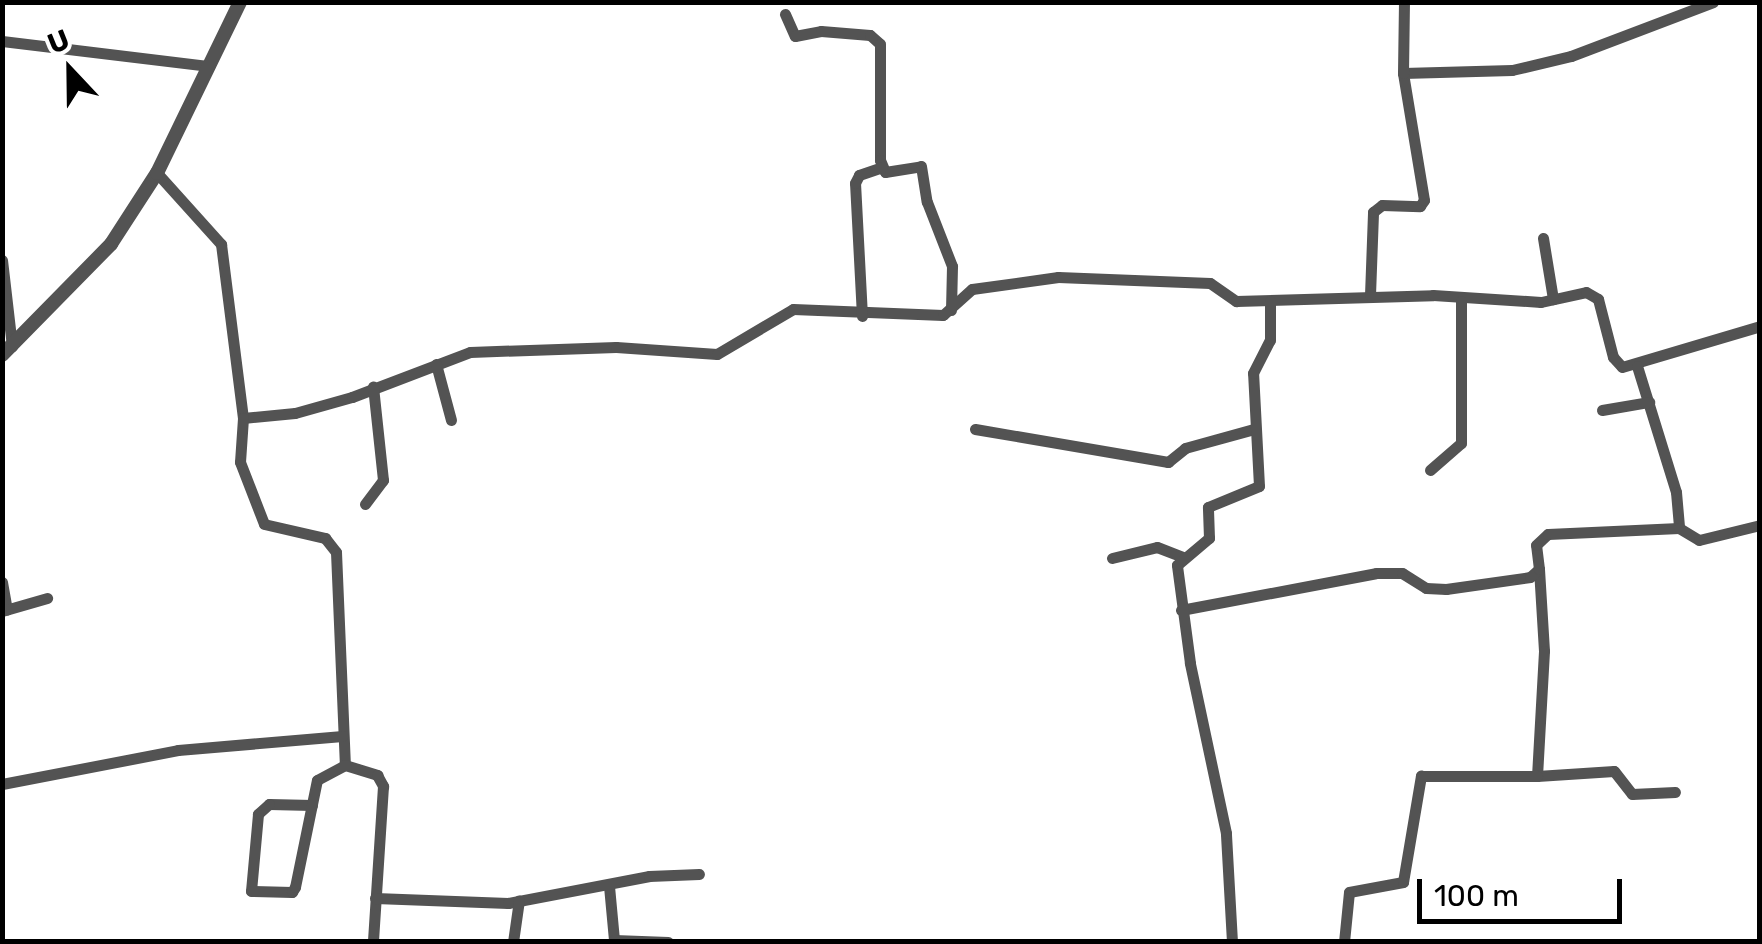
<!DOCTYPE html>
<style>
body{margin:0}
#map{position:relative;width:1762px;height:944px;overflow:hidden;background:#fff;font-family:Rubik,sans-serif}
div>[style]{position:absolute}
[style*='--x']{left:calc(var(--x)*1px);top:calc(var(--y)*1px);width:calc(var(--w)*1px);rotate:calc(var(--a)*1deg)}
.minor>*{height:11px;margin:-5.5px;padding:0 5.5px;transform-origin:5.5px;border-radius:5.5px;background:#535353}
.tertiary>*{height:14px;margin:-7px;padding:0 7px;transform-origin:7px;border-radius:7px;background:#535353}
span{translate:-50% -50%;white-space:nowrap;text-align:center;line-height:1.15;-webkit-text-stroke:9px #fff;paint-order:stroke}
.frame{position:absolute;inset:0;border:5px solid #000;pointer-events:none}
.north{position:absolute;left:20px;top:20px;width:100px;height:100px;-webkit-text-stroke:8px #fff;paint-order:stroke;rotate:338deg;font-size:28px;font-weight:700;line-height:40px;text-align:center;color:#000}
.north::after{content:'';display:block;margin:auto;width:35px;height:45px;background:#000;clip-path:polygon(50% 0,100% 100%,50% 72%,0 100%)}
.scale{position:absolute;left:1417px;top:879px;width:205px;height:45px;box-sizing:border-box;border:5px solid #000;border-top:0;padding-left:12px;font-size:30px;line-height:35px;white-space:nowrap;color:#000;-webkit-text-stroke:8px #fff;paint-order:stroke}
</style>
<div id="map">
<div class="minor">
<i style="--x:785;--y:14;--w:24;--a:66"></i>
<i style="--x:795;--y:36;--w:26;--a:-11"></i>
<i style="--x:821;--y:31;--w:49;--a:4.7"></i>
<i style="--x:870;--y:35;--w:13;--a:42"></i>
<i style="--x:880;--y:44;--w:116;--a:90"></i>
<i style="--x:880;--y:160;--w:13;--a:67"></i>
<i style="--x:885;--y:172;--w:36;--a:-9"></i>
<i style="--x:921;--y:166;--w:36;--a:81"></i>
<i style="--x:927;--y:202;--w:69;--a:68.7"></i>
<i style="--x:952;--y:266;--w:44;--a:91.3"></i>
<i style="--x:2;--y:41;--w:209;--a:6.9"></i>
<i style="--x:1403;--y:73;--w:109;--a:-1.6"></i>
<i style="--x:1512;--y:70;--w:61;--a:-13.3"></i>
<i style="--x:1571;--y:56;--w:152;--a:-20.8"></i>
<i style="--x:157;--y:173;--w:96;--a:48"></i>
<i style="--x:221;--y:244;--w:175;--a:82.8"></i>
<i style="--x:243;--y:418;--w:52;--a:-5.5"></i>
<i style="--x:295;--y:413;--w:59;--a:-15.7"></i>
<i style="--x:352;--y:397;--w:126;--a:-20.9"></i>
<i style="--x:470;--y:352;--w:146;--a:-2"></i>
<i style="--x:616;--y:347;--w:101;--a:4"></i>
<i style="--x:717;--y:354;--w:88;--a:-30.6"></i>
<i style="--x:793;--y:309;--w:150;--a:2.3"></i>
<i style="--x:943;--y:315;--w:39;--a:-42"></i>
<i style="--x:972;--y:289;--w:87;--a:-7.9"></i>
<i style="--x:1058;--y:277;--w:152;--a:2.3"></i>
<i style="--x:1210;--y:283;--w:32;--a:35"></i>
<i style="--x:1236;--y:301;--w:197;--a:-1.7"></i>
<i style="--x:1433;--y:295;--w:108;--a:3.7"></i>
<i style="--x:1541;--y:302;--w:46;--a:-12.5"></i>
<i style="--x:1586;--y:292;--w:14;--a:30"></i>
<i style="--x:1598;--y:299;--w:60;--a:75.5"></i>
<i style="--x:1613;--y:357;--w:13;--a:48"></i>
<i style="--x:1622;--y:367;--w:144;--a:-16.5"></i>
<i style="--x:1543;--y:238;--w:62;--a:80.7"></i>
<i style="--x:2;--y:260;--w:87;--a:83.4"></i>
<i style="--x:1370;--y:295;--w:83;--a:-87.9"></i>
<i style="--x:1373;--y:212;--w:11;--a:-38"></i>
<i style="--x:1382;--y:205;--w:38;--a:2"></i>
<i style="--x:1420;--y:206;--w:7;--a:-56"></i>
<i style="--x:1424;--y:200;--w:129;--a:-99.4"></i>
<i style="--x:1403;--y:73;--w:71;--a:-89.2"></i>
<i style="--x:862;--y:316;--w:133;--a:-93"></i>
<i style="--x:855;--y:183;--w:9;--a:-63"></i>
<i style="--x:859;--y:175;--w:24;--a:-19"></i>
<i style="--x:436;--y:364;--w:58;--a:75"></i>
<i style="--x:1637;--y:366;--w:132;--a:72.8"></i>
<i style="--x:1676;--y:492;--w:36;--a:85"></i>
<i style="--x:1602;--y:410;--w:48;--a:-9.7"></i>
<i style="--x:243;--y:418;--w:44;--a:93.9"></i>
<i style="--x:240;--y:462;--w:66;--a:68.8"></i>
<i style="--x:264;--y:524;--w:63;--a:12.9"></i>
<i style="--x:325;--y:538;--w:18;--a:52"></i>
<i style="--x:336;--y:552;--w:213;--a:87.6"></i>
<i style="--x:345;--y:765;--w:34;--a:17"></i>
<i style="--x:377;--y:775;--w:13;--a:61"></i>
<i style="--x:383;--y:786;--w:156;--a:93.7"></i>
<i style="--x:975;--y:429;--w:196;--a:9.7"></i>
<i style="--x:1168;--y:462;--w:22;--a:-39"></i>
<i style="--x:1185;--y:448;--w:72;--a:-15.4"></i>
<i style="--x:1430;--y:470;--w:41;--a:-41.1"></i>
<i style="--x:1461;--y:443;--w:142;--a:-90"></i>
<i style="--x:365;--y:504;--w:30;--a:-53"></i>
<i style="--x:383;--y:480;--w:94;--a:-96.1"></i>
<i style="--x:1112;--y:558;--w:46;--a:-13.7"></i>
<i style="--x:1157;--y:547;--w:28;--a:21"></i>
<i style="--x:1539;--y:569;--w:82;--a:86.5"></i>
<i style="--x:1544;--y:651;--w:125;--a:93.2"></i>
<i style="--x:1537;--y:776;--w:77;--a:-3.7"></i>
<i style="--x:1614;--y:771;--w:29;--a:52"></i>
<i style="--x:1632;--y:794;--w:43;--a:-2.7"></i>
<i style="--x:2;--y:582;--w:28;--a:80"></i>
<i style="--x:1181;--y:610;--w:198;--a:-10.7"></i>
<i style="--x:1376;--y:573;--w:26;--a:0"></i>
<i style="--x:1402;--y:573;--w:28;--a:32"></i>
<i style="--x:1426;--y:588;--w:20;--a:3"></i>
<i style="--x:1446;--y:589;--w:85;--a:-8.1"></i>
<i style="--x:1530;--y:577;--w:12;--a:-42"></i>
<i style="--x:1539;--y:569;--w:24;--a:-97"></i>
<i style="--x:1536;--y:545;--w:16;--a:-43"></i>
<i style="--x:1548;--y:534;--w:131;--a:-2.6"></i>
<i style="--x:1679;--y:528;--w:23;--a:31"></i>
<i style="--x:1699;--y:540;--w:63;--a:-13.8"></i>
<i style="--x:2;--y:611;--w:47;--a:-16.1"></i>
<i style="--x:2;--y:784;--w:179;--a:-10.9"></i>
<i style="--x:178;--y:750;--w:165;--a:-4.9"></i>
<i style="--x:312;--y:805;--w:43;--a:-178.7"></i>
<i style="--x:269;--y:804;--w:15;--a:138"></i>
<i style="--x:258;--y:814;--w:77;--a:95.2"></i>
<i style="--x:251;--y:891;--w:41;--a:1.4"></i>
<i style="--x:292;--y:892;--w:6;--a:-59"></i>
<i style="--x:295;--y:887;--w:109;--a:-78.4"></i>
<i style="--x:317;--y:780;--w:32;--a:-28"></i>
<i style="--x:609;--y:886;--w:54;--a:84.7"></i>
<i style="--x:614;--y:940;--w:54;--a:2.1"></i>
<i style="--x:375;--y:898;--w:133;--a:2.2"></i>
<i style="--x:508;--y:903;--w:144;--a:-10.8"></i>
<i style="--x:649;--y:876;--w:50;--a:-2.3"></i>
<i style="--x:513;--y:942;--w:42;--a:-81.9"></i>
<i style="--x:1232;--y:942;--w:109;--a:-93.2"></i>
<i style="--x:1226;--y:833;--w:174;--a:-102"></i>
<i style="--x:1190;--y:663;--w:99;--a:-97.6"></i>
<i style="--x:1177;--y:565;--w:42;--a:-40.2"></i>
<i style="--x:1209;--y:538;--w:31;--a:-92"></i>
<i style="--x:1208;--y:507;--w:55;--a:-22.4"></i>
<i style="--x:1259;--y:486;--w:113;--a:-93"></i>
<i style="--x:1253;--y:373;--w:37;--a:-63"></i>
<i style="--x:1270;--y:340;--w:39;--a:-90"></i>
<i style="--x:1344;--y:942;--w:50;--a:-84.3"></i>
<i style="--x:1349;--y:892;--w:55;--a:-10.5"></i>
<i style="--x:1403;--y:882;--w:108;--a:-80.4"></i>
<i style="--x:1421;--y:776;--w:116;--a:0"></i>
</div>
<div class="tertiary">
<i style="--x:2;--y:355;--w:156;--a:-45.5"></i>
<i style="--x:111;--y:244;--w:85;--a:-57.1"></i>
<i style="--x:157;--y:173;--w:190;--a:-64.1"></i>
</div>
<div class="frame"></div>
<div class="north">U</div>
<div class="scale">100 m</div>
</div>
